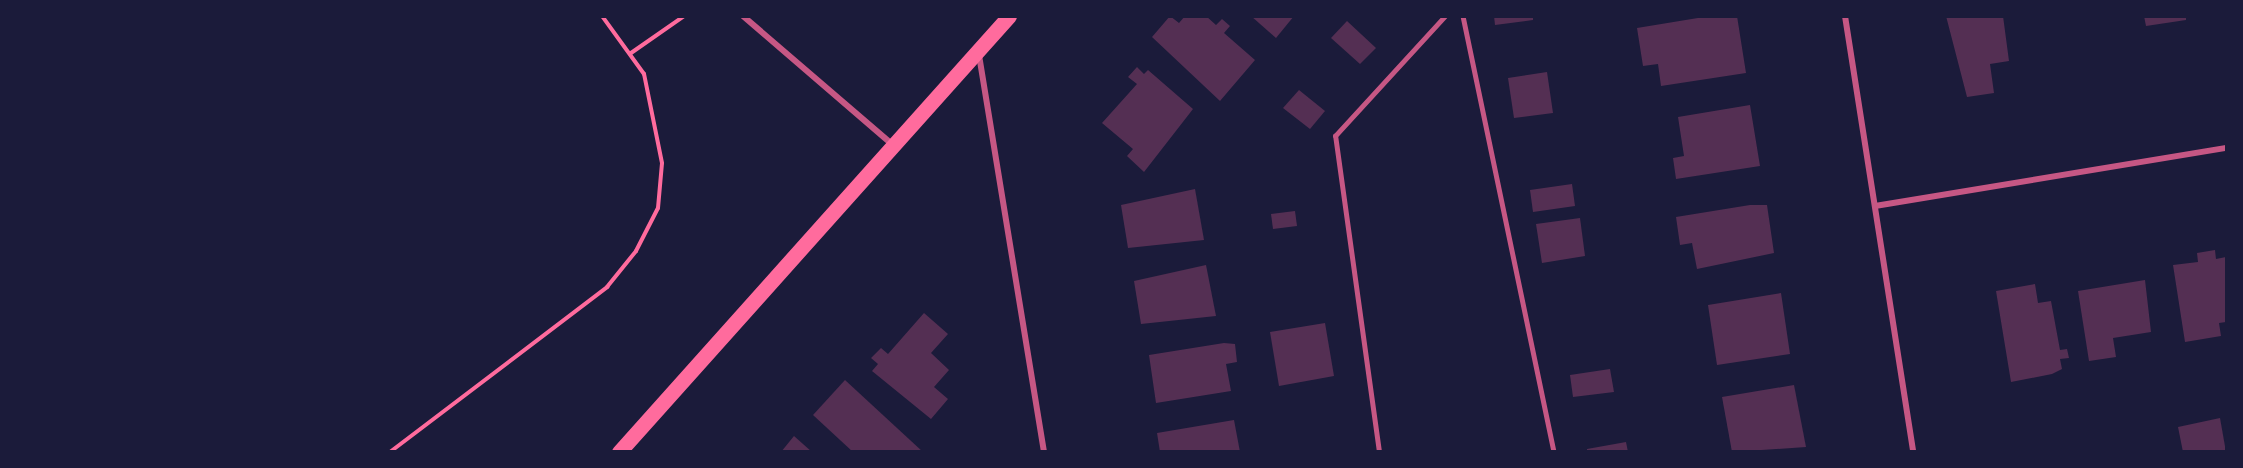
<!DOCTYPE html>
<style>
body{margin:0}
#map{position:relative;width:2243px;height:468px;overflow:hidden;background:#1b1b3a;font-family:"Fira Sans",sans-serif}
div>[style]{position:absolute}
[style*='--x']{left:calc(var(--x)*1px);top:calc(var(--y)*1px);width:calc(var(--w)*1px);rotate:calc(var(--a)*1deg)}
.building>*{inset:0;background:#542f53}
.path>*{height:4px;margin:-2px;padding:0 2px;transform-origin:2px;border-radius:2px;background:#ff6b9d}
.service>*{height:4.5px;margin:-2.25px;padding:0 2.25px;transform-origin:2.25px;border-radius:2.25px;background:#c65784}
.minor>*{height:6px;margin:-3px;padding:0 3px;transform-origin:3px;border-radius:3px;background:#c65784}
.primary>*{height:15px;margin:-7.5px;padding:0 7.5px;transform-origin:7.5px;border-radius:7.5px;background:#ff6b9d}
span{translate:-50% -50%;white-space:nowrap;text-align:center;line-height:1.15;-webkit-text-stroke:4.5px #1b1b3a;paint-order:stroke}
.frame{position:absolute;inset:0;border:18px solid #1b1b3a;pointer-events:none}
</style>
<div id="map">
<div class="building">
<i style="clip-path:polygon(1170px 16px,1179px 23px,1185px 16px,1206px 16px,1216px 25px,1222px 19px,1230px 26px,1224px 33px,1255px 60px,1220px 101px,1152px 37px)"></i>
<i style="clip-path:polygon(1251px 16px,1294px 16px,1276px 38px)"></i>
<i style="clip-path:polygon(1494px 16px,1533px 16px,1533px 20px,1495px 25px)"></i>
<i style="clip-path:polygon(1710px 16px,1737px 16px,1746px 73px,1661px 86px,1658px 64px,1643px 66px,1637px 28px)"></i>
<i style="clip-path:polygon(1946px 16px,2003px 16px,2009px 61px,1990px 64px,1994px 93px,1967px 97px)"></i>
<i style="clip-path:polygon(2144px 16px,2186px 16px,2186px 20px,2146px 26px)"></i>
<i style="clip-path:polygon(1347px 21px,1376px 48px,1360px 64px,1331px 38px)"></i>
<i style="clip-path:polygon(1137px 67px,1144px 74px,1148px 70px,1193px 109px,1144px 172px,1127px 156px,1133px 149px,1102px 123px,1137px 84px,1128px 77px)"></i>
<i style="clip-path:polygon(1547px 72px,1553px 113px,1514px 118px,1508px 78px)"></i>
<i style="clip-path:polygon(1299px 90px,1325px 111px,1310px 129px,1283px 108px)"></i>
<i style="clip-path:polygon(1750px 105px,1760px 166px,1676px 179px,1673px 158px,1684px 156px,1678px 117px)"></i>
<i style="clip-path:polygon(1572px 184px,1575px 206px,1533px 212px,1530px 190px)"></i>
<i style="clip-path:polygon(1195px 189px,1204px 240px,1128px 248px,1121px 205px)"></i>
<i style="clip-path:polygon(1750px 205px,1767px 205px,1774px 253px,1697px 269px,1692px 243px,1680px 245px,1676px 217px)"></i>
<i style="clip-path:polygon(1295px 211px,1297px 226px,1273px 229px,1271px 214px)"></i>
<i style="clip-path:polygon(1580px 218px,1585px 256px,1542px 263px,1536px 224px)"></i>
<i style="clip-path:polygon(2215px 250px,2216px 259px,2226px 257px,2226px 322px,2219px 323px,2221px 336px,2185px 342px,2173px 265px,2198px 262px,2197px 253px)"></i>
<i style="clip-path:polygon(1206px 265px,1216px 316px,1141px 324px,1134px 281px)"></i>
<i style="clip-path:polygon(2145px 280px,2151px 332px,2113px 338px,2116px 357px,2089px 361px,2078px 291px)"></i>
<i style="clip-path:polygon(2035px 284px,2038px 303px,2051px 301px,2060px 350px,2067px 349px,2069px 358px,2060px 359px,2062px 369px,2052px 374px,2011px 382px,1996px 291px)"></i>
<i style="clip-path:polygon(1781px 293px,1790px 354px,1717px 365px,1708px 305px)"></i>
<i style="clip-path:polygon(924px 313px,948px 334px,931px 353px,949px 370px,934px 387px,948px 399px,931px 419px,872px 371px,878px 364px,871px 358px,881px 348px,888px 354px)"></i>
<i style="clip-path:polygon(1325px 323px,1334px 376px,1279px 386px,1270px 332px)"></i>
<i style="clip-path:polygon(1224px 343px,1235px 344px,1237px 362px,1226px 364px,1231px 391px,1156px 403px,1149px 355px)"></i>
<i style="clip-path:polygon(1610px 369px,1614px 392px,1573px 397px,1570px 375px)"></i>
<i style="clip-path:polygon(845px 380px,923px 452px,853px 452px,813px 415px)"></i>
<i style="clip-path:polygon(1794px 385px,1806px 447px,1732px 452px,1722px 397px)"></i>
<i style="clip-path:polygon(2220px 418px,2226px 452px,2183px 452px,2178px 427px)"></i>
<i style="clip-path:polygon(1234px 420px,1240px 452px,1160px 452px,1157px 433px)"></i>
<i style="clip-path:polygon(794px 436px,812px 452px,781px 452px)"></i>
<i style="clip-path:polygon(1626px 442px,1628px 452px,1587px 452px,1587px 449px)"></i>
</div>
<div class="path">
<i style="--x:631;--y:53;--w:65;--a:-34.9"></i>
<i style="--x:390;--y:452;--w:273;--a:-37.2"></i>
<i style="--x:607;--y:287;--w:46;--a:-51.1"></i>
<i style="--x:636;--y:251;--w:48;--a:-62.9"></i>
<i style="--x:658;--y:208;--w:45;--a:-84.9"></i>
<i style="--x:662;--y:163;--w:91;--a:-101.4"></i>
<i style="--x:644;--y:74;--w:72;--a:-125.9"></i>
</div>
<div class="service">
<i style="--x:1463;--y:16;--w:445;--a:78.2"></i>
<i style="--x:1379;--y:452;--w:319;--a:-97.9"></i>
<i style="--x:1335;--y:136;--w:163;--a:-47.5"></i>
</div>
<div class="minor">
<i style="--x:743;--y:16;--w:198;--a:40.7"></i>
<i style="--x:1845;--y:16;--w:441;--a:81.1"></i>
<i style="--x:979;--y:55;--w:402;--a:80.7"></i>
<i style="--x:1875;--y:206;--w:356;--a:-9.4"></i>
</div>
<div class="primary">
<i style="--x:619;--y:452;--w:585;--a:-48.19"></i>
</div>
<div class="frame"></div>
</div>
